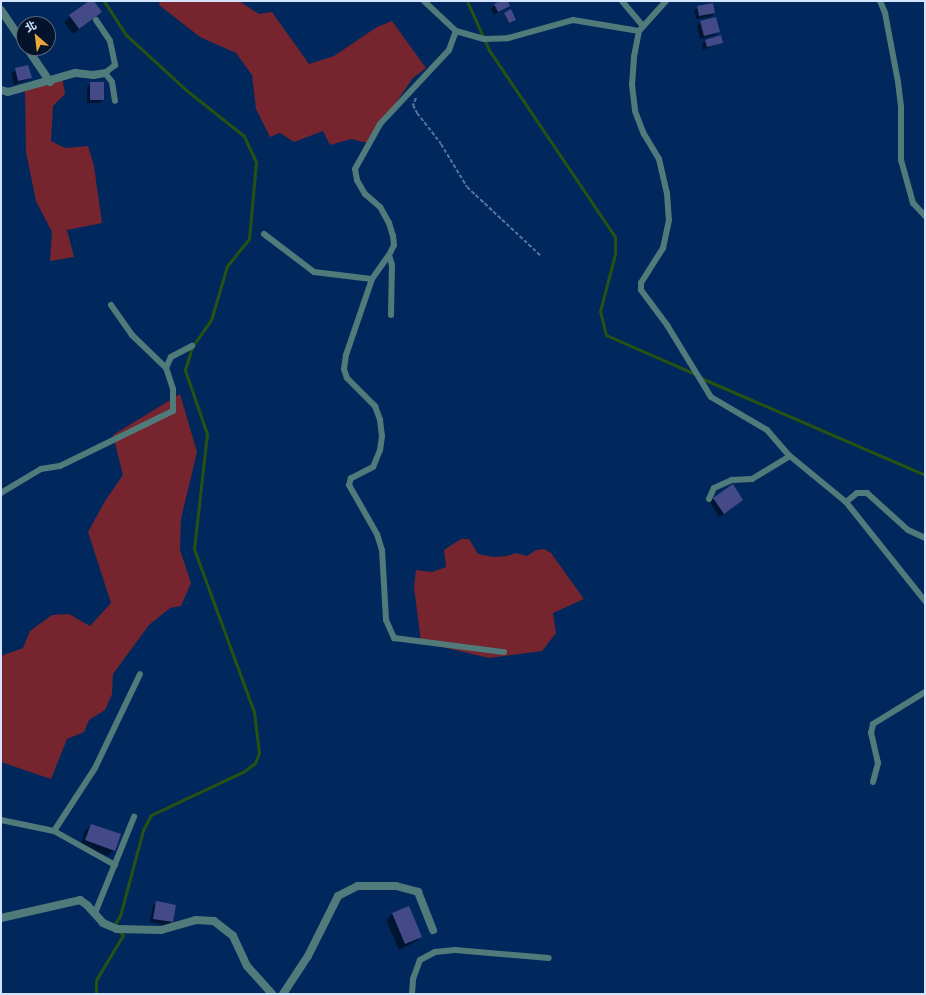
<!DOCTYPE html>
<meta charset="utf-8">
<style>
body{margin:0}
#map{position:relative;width:926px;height:995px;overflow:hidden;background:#01285c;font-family:Manrope,"Noto Sans TC",sans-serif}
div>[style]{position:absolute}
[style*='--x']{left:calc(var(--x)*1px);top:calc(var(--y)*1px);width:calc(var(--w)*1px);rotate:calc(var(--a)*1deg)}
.green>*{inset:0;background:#76242e}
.shadow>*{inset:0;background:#0007}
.stream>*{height:3px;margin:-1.5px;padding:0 1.5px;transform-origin:1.5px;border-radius:1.5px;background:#275312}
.building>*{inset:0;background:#444a88}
.path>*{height:2px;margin-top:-1px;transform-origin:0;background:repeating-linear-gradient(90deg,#55739d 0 4px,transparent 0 6px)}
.lane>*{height:6px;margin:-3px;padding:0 3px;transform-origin:3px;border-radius:3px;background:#517a7b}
.street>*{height:8px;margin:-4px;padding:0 4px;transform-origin:4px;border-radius:4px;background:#517a7b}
span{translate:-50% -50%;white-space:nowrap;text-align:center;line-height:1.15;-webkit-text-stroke:4px #04132a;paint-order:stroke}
.frame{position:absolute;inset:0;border:2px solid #d2e4fe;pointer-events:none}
.north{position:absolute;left:16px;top:16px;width:40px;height:40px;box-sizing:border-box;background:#04132a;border:1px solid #56677f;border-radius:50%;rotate:332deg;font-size:11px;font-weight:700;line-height:16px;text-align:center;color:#d2e4fe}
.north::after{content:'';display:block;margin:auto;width:14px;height:18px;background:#eaaa39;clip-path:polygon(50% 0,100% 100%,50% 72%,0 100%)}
</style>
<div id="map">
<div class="green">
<i style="clip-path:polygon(160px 1px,239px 1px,259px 14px,272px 12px,309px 64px,334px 56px,377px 27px,392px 21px,426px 68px,413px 78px,368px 143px,351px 139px,330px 145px,323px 131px,294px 142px,280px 133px,270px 137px,256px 109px,252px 75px,236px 53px,200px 37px,159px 5px)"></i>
<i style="clip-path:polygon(62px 77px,65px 94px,53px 106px,51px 141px,65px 148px,88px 146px,94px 166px,102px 223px,67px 230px,74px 257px,50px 261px,52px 232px,36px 201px,26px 152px,25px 90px)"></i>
<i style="clip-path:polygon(180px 394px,197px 452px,181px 519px,180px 550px,191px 583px,181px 606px,170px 608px,149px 625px,113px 674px,112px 694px,105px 710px,89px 720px,84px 732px,67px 739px,51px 779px,1px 762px,1px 656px,23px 648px,30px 631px,52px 615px,69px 614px,90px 626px,111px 603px,88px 532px,105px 501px,123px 475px,113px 435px)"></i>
<i style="clip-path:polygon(461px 539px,469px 539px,478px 554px,493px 557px,507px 556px,516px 553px,527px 556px,536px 550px,544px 549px,551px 553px,584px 599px,553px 613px,556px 633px,542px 651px,489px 658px,421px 642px,414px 587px,416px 570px,432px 572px,446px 567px,444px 550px)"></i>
</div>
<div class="shadow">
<i style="clip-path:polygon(90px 1px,101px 12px,73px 34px,64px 22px)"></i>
<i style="clip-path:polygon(502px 1px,507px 1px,509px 6px,494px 15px,491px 8px)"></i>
<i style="clip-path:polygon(698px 7px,714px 13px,710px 17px,696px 19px,694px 11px)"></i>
<i style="clip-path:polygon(504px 13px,513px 21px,508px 24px)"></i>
<i style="clip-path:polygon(701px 22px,719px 31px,715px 35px,700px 39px,697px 26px)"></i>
<i style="clip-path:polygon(706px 41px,721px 42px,703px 50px,702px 44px)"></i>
<i style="clip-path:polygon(28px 66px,31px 78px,14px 85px,11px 73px)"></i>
<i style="clip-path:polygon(91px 83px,103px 100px,99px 103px,87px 103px,87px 87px)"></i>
<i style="clip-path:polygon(713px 499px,742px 500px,719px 517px,710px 502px)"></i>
<i style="clip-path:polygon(91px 825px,114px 850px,108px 856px,80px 846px,85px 831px)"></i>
<i style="clip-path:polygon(157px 902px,175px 906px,172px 922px,168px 926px,150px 922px,153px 906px)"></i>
<i style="clip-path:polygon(408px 907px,421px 937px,415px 942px,399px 950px,386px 920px,392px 914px)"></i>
</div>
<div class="stream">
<i style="--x:467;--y:1;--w:54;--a:65.8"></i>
<i style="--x:489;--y:50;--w:225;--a:56"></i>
<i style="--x:615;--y:237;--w:17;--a:90"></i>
<i style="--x:615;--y:254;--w:59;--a:104.7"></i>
<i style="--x:600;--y:311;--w:25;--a:76"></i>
<i style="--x:606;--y:335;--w:97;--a:23.7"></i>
<i style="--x:701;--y:378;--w:244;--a:23.4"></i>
<i style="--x:96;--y:994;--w:14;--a:-90"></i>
<i style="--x:96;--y:980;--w:52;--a:-59"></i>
<i style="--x:123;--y:935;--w:10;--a:-135"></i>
<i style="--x:116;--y:928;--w:6;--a:-90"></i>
<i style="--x:116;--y:922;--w:7;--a:-56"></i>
<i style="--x:120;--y:916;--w:89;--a:-75"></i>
<i style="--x:143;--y:830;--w:17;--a:-62"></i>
<i style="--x:151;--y:815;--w:102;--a:-25.1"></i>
<i style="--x:243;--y:772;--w:15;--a:-37"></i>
<i style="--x:255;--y:763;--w:11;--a:-68"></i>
<i style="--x:259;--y:753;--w:41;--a:-97"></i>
<i style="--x:254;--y:712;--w:174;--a:-110.2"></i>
<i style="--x:194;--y:549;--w:116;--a:-83.6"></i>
<i style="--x:207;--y:434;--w:68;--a:-109"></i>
<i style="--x:185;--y:370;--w:24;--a:-73"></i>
<i style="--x:192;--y:347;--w:33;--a:-55"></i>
<i style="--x:211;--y:320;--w:56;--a:-73.5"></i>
<i style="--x:227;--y:266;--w:35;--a:-51"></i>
<i style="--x:249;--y:239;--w:77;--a:-84.8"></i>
<i style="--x:256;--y:162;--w:29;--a:-115"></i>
<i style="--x:244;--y:136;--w:75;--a:-141.5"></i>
<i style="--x:185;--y:89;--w:80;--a:-137.5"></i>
<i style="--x:126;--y:35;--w:40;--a:-122.9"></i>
</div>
<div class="building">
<i style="clip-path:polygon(89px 1px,94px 1px,102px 12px,79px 29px,69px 15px)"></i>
<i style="clip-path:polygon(500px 1px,508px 1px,510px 6px,498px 12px,494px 4px)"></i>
<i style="clip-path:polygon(713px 3px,715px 13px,699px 16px,697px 6px)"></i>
<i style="clip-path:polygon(511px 9px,516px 20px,509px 23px,504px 13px)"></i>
<i style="clip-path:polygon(716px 17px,720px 32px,704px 36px,700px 21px)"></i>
<i style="clip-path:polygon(721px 35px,723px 43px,707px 47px,705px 40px)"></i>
<i style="clip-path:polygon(28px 65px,32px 78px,18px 81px,15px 68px)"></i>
<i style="clip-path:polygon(90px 82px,104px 82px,104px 100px,90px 100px)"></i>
<i style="clip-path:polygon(733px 484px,743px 500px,724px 514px,713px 498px)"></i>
<i style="clip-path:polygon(91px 824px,121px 834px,115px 851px,85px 840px)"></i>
<i style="clip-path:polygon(156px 901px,176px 905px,173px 922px,153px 919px)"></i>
<i style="clip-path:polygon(409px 906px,422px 937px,405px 944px,392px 913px)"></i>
</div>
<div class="path">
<i style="--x:416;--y:98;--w:8;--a:113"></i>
<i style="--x:413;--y:105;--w:9;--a:63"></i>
<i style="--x:417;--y:113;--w:39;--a:52"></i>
<i style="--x:441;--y:144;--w:50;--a:58.8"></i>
<i style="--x:467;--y:187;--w:100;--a:43"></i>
</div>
<div class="lane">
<i style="--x:424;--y:1;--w:44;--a:43.2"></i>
<i style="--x:456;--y:31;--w:29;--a:16"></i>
<i style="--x:484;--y:39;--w:24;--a:-2"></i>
<i style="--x:508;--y:38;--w:67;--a:-15.5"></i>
<i style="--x:573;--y:20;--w:67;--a:9.5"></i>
<i style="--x:622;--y:1;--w:31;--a:50"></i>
<i style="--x:666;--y:1;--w:40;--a:132"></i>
<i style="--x:639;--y:31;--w:26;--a:101"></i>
<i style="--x:634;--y:57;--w:28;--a:94"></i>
<i style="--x:632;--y:85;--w:26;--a:83"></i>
<i style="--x:635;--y:111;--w:25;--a:69"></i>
<i style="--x:644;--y:134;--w:29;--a:59"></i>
<i style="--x:659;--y:159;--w:35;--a:77"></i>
<i style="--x:667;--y:193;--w:27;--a:86"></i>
<i style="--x:669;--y:220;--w:29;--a:102"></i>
<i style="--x:663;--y:248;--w:41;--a:122.2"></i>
<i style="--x:641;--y:283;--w:7;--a:90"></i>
<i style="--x:641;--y:290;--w:44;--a:53.4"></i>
<i style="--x:667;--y:325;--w:84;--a:58.6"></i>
<i style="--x:711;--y:397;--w:65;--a:30.5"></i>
<i style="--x:767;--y:430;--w:35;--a:49"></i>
<i style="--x:790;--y:456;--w:72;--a:39.4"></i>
<i style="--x:846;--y:502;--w:127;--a:51.4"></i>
<i style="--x:880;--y:1;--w:13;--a:67"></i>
<i style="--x:885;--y:13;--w:70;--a:79.3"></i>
<i style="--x:898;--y:82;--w:25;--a:83"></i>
<i style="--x:901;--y:107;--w:53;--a:90"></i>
<i style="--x:901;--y:160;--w:45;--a:74.4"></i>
<i style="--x:913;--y:203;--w:18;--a:47"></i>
<i style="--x:96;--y:20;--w:25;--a:56"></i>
<i style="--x:110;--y:41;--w:25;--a:78"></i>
<i style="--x:115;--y:65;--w:13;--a:141"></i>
<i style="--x:105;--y:73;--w:11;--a:52"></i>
<i style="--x:112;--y:82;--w:19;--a:81"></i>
<i style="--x:264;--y:234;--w:63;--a:37.2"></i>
<i style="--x:314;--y:272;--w:58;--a:6.9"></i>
<i style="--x:372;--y:279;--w:29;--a:-55"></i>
<i style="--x:372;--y:279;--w:80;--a:108.9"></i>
<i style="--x:346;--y:355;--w:14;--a:98"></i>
<i style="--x:344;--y:369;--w:9;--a:72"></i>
<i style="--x:347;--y:378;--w:40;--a:45"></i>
<i style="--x:375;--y:406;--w:15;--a:70"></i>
<i style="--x:380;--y:420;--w:16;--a:83"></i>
<i style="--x:382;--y:436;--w:14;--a:98"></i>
<i style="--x:380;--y:450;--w:18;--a:112"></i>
<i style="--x:373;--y:467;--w:25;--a:153"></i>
<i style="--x:351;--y:478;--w:7;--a:106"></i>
<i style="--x:349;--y:485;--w:56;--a:60.3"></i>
<i style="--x:377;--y:534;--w:17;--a:73"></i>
<i style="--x:382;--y:550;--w:70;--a:86.7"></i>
<i style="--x:386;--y:620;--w:20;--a:66"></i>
<i style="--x:394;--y:638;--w:111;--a:7.3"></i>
<i style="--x:111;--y:305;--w:37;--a:55"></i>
<i style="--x:132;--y:335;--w:47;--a:44.1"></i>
<i style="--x:166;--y:368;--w:12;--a:-66"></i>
<i style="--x:171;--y:357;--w:24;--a:-28"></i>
<i style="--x:391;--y:315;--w:50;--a:-88.9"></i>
<i style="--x:392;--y:265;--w:10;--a:-107"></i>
<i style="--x:389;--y:255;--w:11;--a:-63"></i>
<i style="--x:394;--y:245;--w:9;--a:-96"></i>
<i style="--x:393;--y:236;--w:14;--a:-107"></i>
<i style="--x:389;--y:223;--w:18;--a:-119"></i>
<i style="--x:380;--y:207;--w:20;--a:-139"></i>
<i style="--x:365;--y:194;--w:16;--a:-120"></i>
<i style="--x:357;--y:180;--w:11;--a:-100"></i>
<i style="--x:355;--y:169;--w:51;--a:-60.9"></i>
<i style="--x:380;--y:124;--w:101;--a:-47"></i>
<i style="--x:449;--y:50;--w:20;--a:-70"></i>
<i style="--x:1;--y:493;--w:47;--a:-31"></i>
<i style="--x:41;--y:469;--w:19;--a:-9"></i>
<i style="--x:60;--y:466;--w:126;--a:-26"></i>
<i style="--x:173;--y:411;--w:22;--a:-90"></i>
<i style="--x:173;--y:389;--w:22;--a:-108"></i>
<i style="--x:709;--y:499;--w:12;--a:-66"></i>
<i style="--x:714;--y:488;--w:20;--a:-24"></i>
<i style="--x:732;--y:480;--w:20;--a:-3"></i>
<i style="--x:752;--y:479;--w:44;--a:-31.2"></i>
<i style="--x:846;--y:502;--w:14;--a:-39"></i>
<i style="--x:857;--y:493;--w:10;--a:0"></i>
<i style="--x:867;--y:493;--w:55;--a:42.1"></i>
<i style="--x:908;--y:530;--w:19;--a:25"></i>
<i style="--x:873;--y:782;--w:20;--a:-75"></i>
<i style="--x:878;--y:763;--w:31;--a:-103"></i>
<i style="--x:871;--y:733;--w:9;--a:-77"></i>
<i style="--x:873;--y:724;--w:61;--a:-31.6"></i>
<i style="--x:1;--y:820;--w:54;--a:11.7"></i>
<i style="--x:54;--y:831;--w:70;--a:29.1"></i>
<i style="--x:54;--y:831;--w:75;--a:-56.9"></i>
<i style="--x:95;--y:768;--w:104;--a:-64.4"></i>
<i style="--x:95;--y:913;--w:104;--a:-67.9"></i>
<i style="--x:412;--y:994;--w:15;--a:-86"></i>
<i style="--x:413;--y:979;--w:20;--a:-70"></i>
<i style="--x:420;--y:960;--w:17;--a:-28"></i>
<i style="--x:435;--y:952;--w:20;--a:-6"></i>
<i style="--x:455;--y:950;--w:94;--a:4.9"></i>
</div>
<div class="street">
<i style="--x:1;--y:10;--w:41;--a:55.9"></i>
<i style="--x:27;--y:48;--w:41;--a:55.9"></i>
<i style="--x:1;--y:90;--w:7;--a:16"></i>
<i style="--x:8;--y:92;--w:70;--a:-15.8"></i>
<i style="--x:75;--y:73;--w:18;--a:6"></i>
<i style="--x:93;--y:75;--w:12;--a:-9"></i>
<i style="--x:1;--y:918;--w:81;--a:-12.8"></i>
<i style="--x:80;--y:900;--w:9;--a:36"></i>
<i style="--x:87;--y:905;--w:24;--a:48"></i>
<i style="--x:103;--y:923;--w:15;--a:23"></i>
<i style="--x:117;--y:929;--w:44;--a:1.3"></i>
<i style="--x:161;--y:930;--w:36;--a:-16"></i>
<i style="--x:196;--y:920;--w:18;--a:3"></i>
<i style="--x:214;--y:921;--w:24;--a:38"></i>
<i style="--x:233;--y:936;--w:33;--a:65"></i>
<i style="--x:247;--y:966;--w:38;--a:48"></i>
<i style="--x:283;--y:994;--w:45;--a:-56.7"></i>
<i style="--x:308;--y:956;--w:67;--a:-63.4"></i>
<i style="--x:338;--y:896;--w:22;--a:-27"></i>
<i style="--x:358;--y:886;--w:38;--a:0"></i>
<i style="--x:396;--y:886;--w:23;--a:15"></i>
<i style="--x:418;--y:892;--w:41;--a:68.5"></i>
</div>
<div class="frame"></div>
<div class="north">北</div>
</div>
